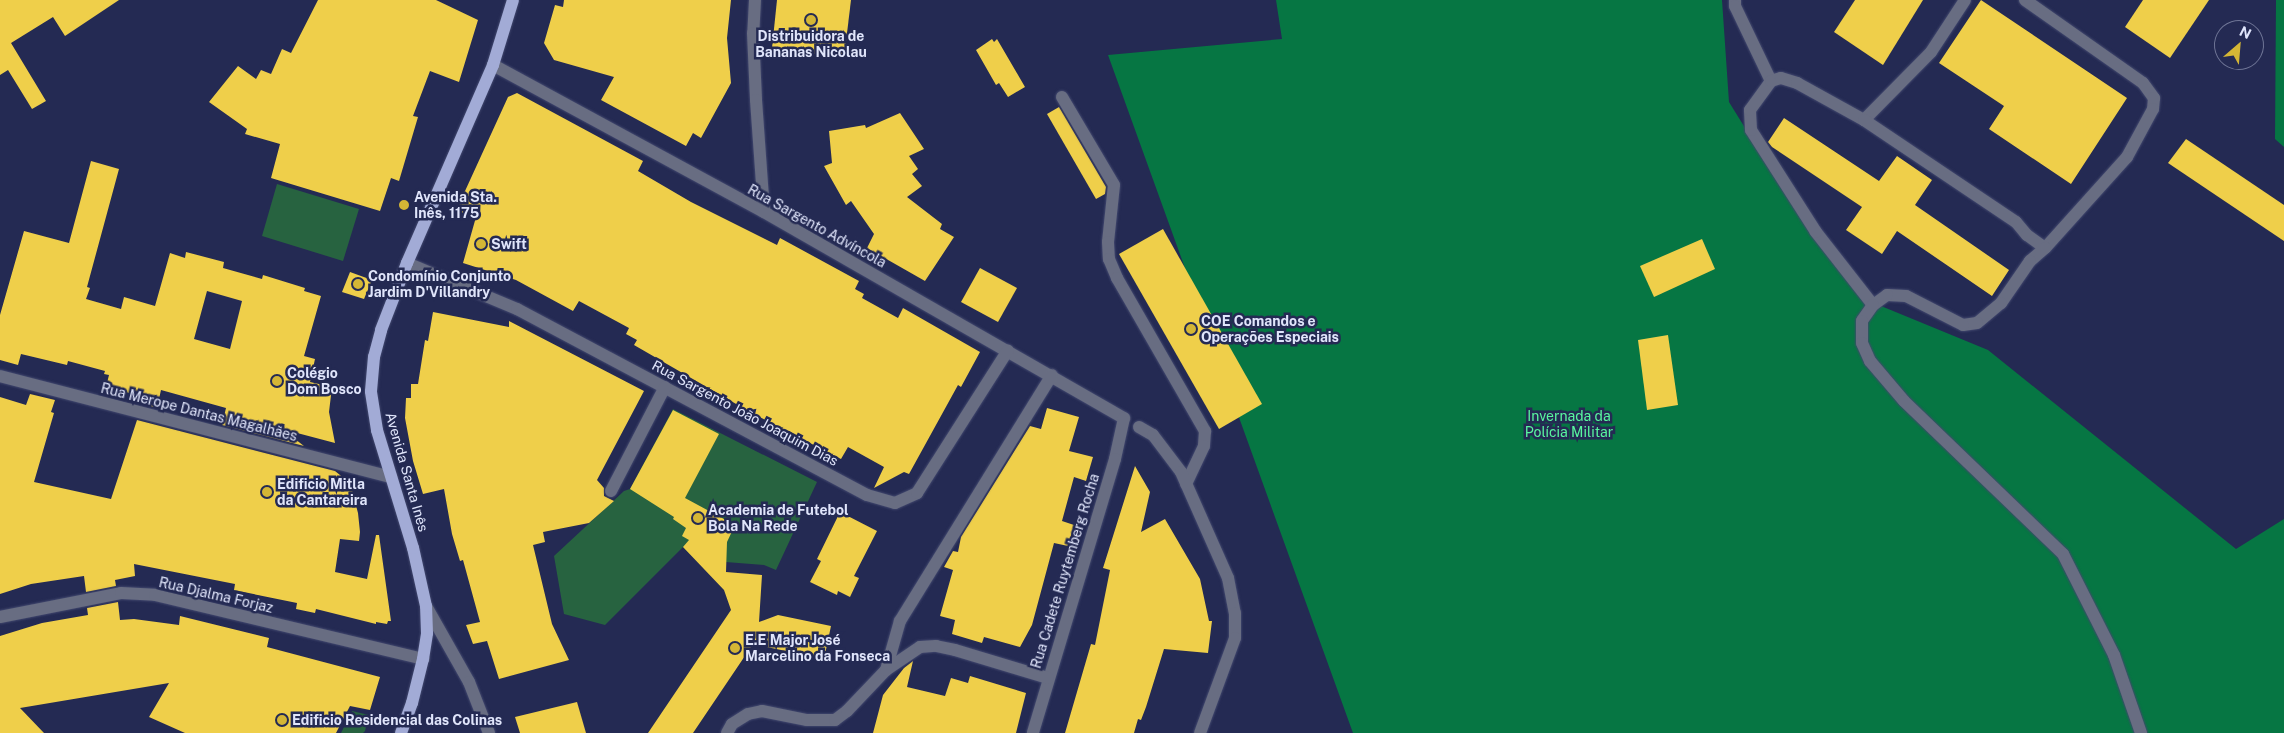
<!DOCTYPE html>
<meta charset="utf-8">
<style>
body{margin:0}
#map{position:relative;width:2284px;height:733px;overflow:hidden;background:#242a53;font-family:"Public Sans",sans-serif}
div>[style]{position:absolute}
[style*='--x']{left:calc(var(--x)*1px);top:calc(var(--y)*1px);width:calc(var(--w)*1px);rotate:calc(var(--a)*1deg)}
.green>*{inset:0;background:#276340}
.forest>*{inset:0;background:#067643}
.building>*{inset:0;background:#efcf4a}
.roads{filter:drop-shadow(0 0 1px #42486e) drop-shadow(0 0 1px #42486e)}
.minor>*{height:12px;margin:-6px;padding:0 6px;transform-origin:6px;border-radius:6px;background:#686d82}
.major>*{height:12px;margin:-6px;padding:0 6px;transform-origin:6px;border-radius:6px;background:#a2abd6}
.dots>*{width:14px;height:14px;translate:-50% -50%;box-sizing:border-box;border:2px solid #242a53;border-radius:50%}
span{translate:-50% -50%;white-space:nowrap;text-align:center;line-height:1.15;-webkit-text-stroke:5px #242a53;paint-order:stroke}
.poi-label{font-size:14px;color:#e0e5fb;font-weight:700}
.left{translate:0 -50%;text-align:left}
.street-label{font-size:14px;color:#e0e5fb}
.park-label{font-size:14px;color:#59f79f}
.north{position:absolute;left:2214px;top:20px;width:50px;height:50px;box-sizing:border-box;background:#242a53;border:1px solid #6f7596;border-radius:50%;rotate:27deg;font-size:14px;font-weight:700;line-height:20px;text-align:center;color:#e0e5fb}
.north::after{content:'';display:block;margin:auto;width:18px;height:22px;background:#d4b635;clip-path:polygon(50% 0,100% 100%,50% 72%,0 100%)}
</style>
<div id="map">
<div class="green">
<i style="clip-path:polygon(277px 184px,359px 209px,343px 261px,262px 236px)"></i>
<i style="clip-path:polygon(673px 409px,817px 482px,776px 570px,764px 565px,713px 561px,704px 568px,683px 547px,605px 625px,564px 614px,554px 556px,624px 491px,630px 489px)"></i>
<i style="clip-path:polygon(352px 711px,369px 715px,365px 731px,363px 733px,341px 733px)"></i>
</div>
<div class="forest">
<i style="clip-path:polygon(1276px 0,1722px 0,1729px 102px,1809px 231px,1864px 299px,1988px 350px,2236px 549px,2284px 519px,2284px 733px,1353px 733px,1108px 55px,1282px 39px)"></i>
<i style="clip-path:polygon(2276px 0,2284px 0,2284px 147px,2275px 139px)"></i>
</div>
<div class="building">
<i style="clip-path:polygon(0 0,119px 0,65px 36px,53px 17px,11px 43px,46px 101px,32px 109px,8px 70px,0 75px)"></i>
<i style="clip-path:polygon(318px 0,436px 0,478px 20px,459px 82px,430px 71px,413px 116px,418px 117px,399px 181px,391px 178px,380px 211px,271px 178px,280px 144px,245px 134px,247px 129px,209px 102px,238px 66px,256px 79px,261px 70px,271px 74px,282px 49px,291px 53px)"></i>
<i style="clip-path:polygon(564px 0,731px 0,727px 38px,731px 83px,701px 138px,693px 133px,686px 146px,601px 100px,614px 77px,554px 60px,544px 43px,555px 5px,563px 7px)"></i>
<i style="clip-path:polygon(777px 0,851px 0,844px 58px,772px 48px)"></i>
<i style="clip-path:polygon(1855px 0,1923px 0,1883px 65px,1834px 32px)"></i>
<i style="clip-path:polygon(1981px 0,2127px 98px,2071px 184px,1989px 129px,2004px 106px,1939px 63px)"></i>
<i style="clip-path:polygon(2143px 0,2209px 0,2170px 58px,2125px 27px)"></i>
<i style="clip-path:polygon(992px 39px,994px 42px,997px 39px,1025px 87px,1008px 97px,999px 83px,996px 85px,976px 50px)"></i>
<i style="clip-path:polygon(517px 93px,643px 161px,638px 171px,691px 202px,777px 245px,780px 238px,859px 281px,855px 289px,864px 294px,862px 298px,898px 318px,903px 308px,980px 352px,961px 387px,958px 385px,909px 474px,904px 472px,874px 488px,884px 467px,848px 447px,841px 459px,750px 412px,634px 345px,637px 340px,626px 334px,629px 328px,579px 301px,573px 311px,516px 280px,463px 263px,476px 217px,458px 212px,460px 202px,508px 97px)"></i>
<i style="clip-path:polygon(1059px 107px,1106px 187px,1105px 194px,1096px 199px,1047px 114px)"></i>
<i style="clip-path:polygon(900px 113px,924px 149px,909px 156px,918px 169px,912px 174px,922px 186px,907px 197px,942px 224px,940px 229px,954px 237px,925px 281px,867px 248px,874px 234px,851px 201px,846px 205px,824px 166px,832px 163px,829px 131px,865px 125px,866px 128px)"></i>
<i style="clip-path:polygon(1784px 118px,1879px 181px,1897px 156px,1932px 180px,1915px 205px,2009px 270px,1992px 296px,1897px 231px,1882px 254px,1846px 230px,1862px 207px,1772px 147px,1768px 142px)"></i>
<i style="clip-path:polygon(2186px 139px,2284px 205px,2284px 241px,2168px 163px)"></i>
<i style="clip-path:polygon(evenodd,91px 161px,119px 169px,87px 287px,90px 288px,86px 299px,121px 309px,124px 297px,155px 306px,170px 253px,185px 258px,186px 252px,224px 262px,223px 268px,262px 279px,263px 275px,305px 288px,304px 291px,321px 296px,304px 356px,315px 359px,310px 382px,332px 387px,329px 412px,335px 443px,282px 429px,304px 446px,222px 425px,226px 408px,161px 390px,157px 408px,142px 404px,144px 397px,106px 387px,109px 375px,104px 374px,105px 371px,68px 361px,67px 365px,21px 354px,18px 365px,0 360px,0 315px,24px 231px,69px 243px,91px 161px,207px 291px,242px 301px,230px 349px,194px 339px,207px 291px)"></i>
<i style="clip-path:polygon(1163px 229px,1262px 404px,1219px 429px,1119px 254px)"></i>
<i style="clip-path:polygon(1702px 239px,1715px 269px,1654px 297px,1640px 266px)"></i>
<i style="clip-path:polygon(980px 268px,1017px 288px,998px 322px,961px 302px)"></i>
<i style="clip-path:polygon(350px 272px,372px 280px,364px 299px,342px 292px)"></i>
<i style="clip-path:polygon(433px 312px,509px 327px,509px 321px,644px 391px,597px 480px,604px 488px,604px 496px,614px 501px,589px 523px,543px 532px,545px 542px,533px 545px,552px 624px,569px 660px,499px 679px,487px 641px,473px 644px,466px 625px,480px 622px,463px 560px,460px 561px,452px 534px,444px 489px,423px 494px,413px 461px,405px 418px,406px 398px,411px 398px,411px 384px,418px 384px,425px 340px,428px 341px)"></i>
<i style="clip-path:polygon(1668px 335px,1678px 405px,1647px 410px,1638px 340px)"></i>
<i style="clip-path:polygon(30px 394px,55px 400px,51px 412px,54px 413px,34px 482px,111px 499px,137px 420px,335px 471px,350px 483px,358px 513px,360px 532px,359px 541px,340px 539px,335px 572px,367px 579px,376px 535px,379px 535px,391px 621px,388px 621px,387px 624px,376px 622px,376px 624px,316px 609px,315px 613px,296px 609px,297px 603px,234px 590px,235px 584px,134px 564px,135px 576px,115px 580px,116px 586px,86px 592px,84px 576px,31px 584px,0 594px,0 397px,26px 405px)"></i>
<i style="clip-path:polygon(1047px 408px,1079px 417px,1069px 451px,1093px 457px,1086px 481px,1074px 477px,1062px 521px,1074px 525px,1068px 546px,1054px 543px,1032px 625px,1020px 647px,984px 637px,982px 643px,952px 634px,955px 620px,940px 616px,953px 570px,944px 567px,953px 551px,958px 552px,961px 537px,1030px 426px,1041px 429px)"></i>
<i style="clip-path:polygon(673px 410px,719px 434px,685px 498px,735px 525px,727px 542px,726px 572px,762px 575px,759px 622px,778px 615px,831px 626px,824px 659px,753px 644px,693px 733px,648px 733px,731px 610px,724px 590px,683px 547px,689px 540px,682px 536px,686px 528px,673px 519px,674px 517px,630px 489px)"></i>
<i style="clip-path:polygon(1135px 466px,1150px 492px,1141px 532px,1165px 519px,1200px 579px,1209px 621px,1212px 621px,1208px 653px,1164px 649px,1146px 707px,1141px 720px,1138px 719px,1134px 733px,1065px 733px,1091px 644px,1095px 645px,1110px 570px,1103px 568px)"></i>
<i style="clip-path:polygon(840px 512px,877px 531px,854px 576px,859px 578px,850px 597px,838px 591px,837px 595px,810px 582px,821px 561px,817px 559px)"></i>
<i style="clip-path:polygon(118px 602px,120px 620px,134px 619px,179px 625px,180px 616px,269px 638px,267px 647px,380px 677px,370px 710px,350px 706px,336px 733px,185px 733px,149px 717px,169px 683px,20px 708px,44px 733px,0 733px,0 636px,42px 623px,88px 615px,87px 608px)"></i>
<i style="clip-path:polygon(913px 661px,907px 687px,945px 696px,951px 678px,968px 683px,970px 676px,1026px 693px,1016px 733px,873px 733px,883px 695px,904px 668px)"></i>
<i style="clip-path:polygon(577px 702px,586px 733px,520px 733px,515px 717px)"></i>
</div>
<div class="roads">
<div class="minor">
<i style="--x:755;--y:0;--w:33;--a:93"></i>
<i style="--x:753;--y:33;--w:67;--a:87.4"></i>
<i style="--x:756;--y:100;--w:112;--a:85.9"></i>
<i style="--x:1735;--y:0;--w:6;--a:90"></i>
<i style="--x:1735;--y:6;--w:83;--a:64.4"></i>
<i style="--x:2025;--y:0;--w:144;--a:35.1"></i>
<i style="--x:2143;--y:83;--w:19;--a:54"></i>
<i style="--x:2154;--y:98;--w:11;--a:95"></i>
<i style="--x:2153;--y:109;--w:55;--a:118.4"></i>
<i style="--x:2127;--y:157;--w:122;--a:132"></i>
<i style="--x:493;--y:65;--w:308;--a:28.5"></i>
<i style="--x:764;--y:212;--w:415;--a:29.8"></i>
<i style="--x:1124;--y:418;--w:42;--a:102.4"></i>
<i style="--x:1115;--y:459;--w:286;--a:106.7"></i>
<i style="--x:1062;--y:97;--w:102;--a:59.4"></i>
<i style="--x:1114;--y:185;--w:57;--a:96"></i>
<i style="--x:1108;--y:242;--w:17;--a:87"></i>
<i style="--x:1109;--y:259;--w:21;--a:67"></i>
<i style="--x:1117;--y:278;--w:177;--a:60.1"></i>
<i style="--x:1205;--y:431;--w:15;--a:94"></i>
<i style="--x:1204;--y:446;--w:42;--a:115.3"></i>
<i style="--x:1864;--y:120;--w:95;--a:-45.4"></i>
<i style="--x:1931;--y:52;--w:62;--a:-56.8"></i>
<i style="--x:407;--y:263;--w:119;--a:22.7"></i>
<i style="--x:517;--y:309;--w:396;--a:28"></i>
<i style="--x:867;--y:495;--w:29;--a:16"></i>
<i style="--x:895;--y:503;--w:24;--a:-24"></i>
<i style="--x:917;--y:493;--w:169;--a:-57.5"></i>
<i style="--x:1873;--y:305;--w:93;--a:-128"></i>
<i style="--x:1816;--y:232;--w:121;--a:-122.5"></i>
<i style="--x:1751;--y:130;--w:20;--a:-93"></i>
<i style="--x:1750;--y:110;--w:36;--a:-54"></i>
<i style="--x:1771;--y:81;--w:10;--a:-17"></i>
<i style="--x:1781;--y:78;--w:17;--a:17"></i>
<i style="--x:1797;--y:83;--w:77;--a:28.9"></i>
<i style="--x:1864;--y:120;--w:183;--a:33.9"></i>
<i style="--x:2016;--y:222;--w:17;--a:50"></i>
<i style="--x:2027;--y:235;--w:22;--a:36"></i>
<i style="--x:2045;--y:248;--w:20;--a:139"></i>
<i style="--x:2030;--y:261;--w:51;--a:124.6"></i>
<i style="--x:2001;--y:303;--w:31;--a:140"></i>
<i style="--x:1977;--y:323;--w:14;--a:172"></i>
<i style="--x:1963;--y:325;--w:64;--a:-153"></i>
<i style="--x:1906;--y:296;--w:19;--a:-177"></i>
<i style="--x:1887;--y:295;--w:17;--a:144"></i>
<i style="--x:1873;--y:305;--w:19;--a:125"></i>
<i style="--x:1862;--y:321;--w:22;--a:90"></i>
<i style="--x:1862;--y:343;--w:20;--a:66"></i>
<i style="--x:1870;--y:361;--w:52;--a:49.6"></i>
<i style="--x:1904;--y:401;--w:221;--a:43.9"></i>
<i style="--x:2063;--y:554;--w:113;--a:63.2"></i>
<i style="--x:2114;--y:655;--w:83;--a:70.9"></i>
<i style="--x:0;--y:376;--w:404;--a:14.5"></i>
<i style="--x:1139;--y:427;--w:16;--a:30"></i>
<i style="--x:1153;--y:435;--w:46;--a:52.9"></i>
<i style="--x:1181;--y:472;--w:116;--a:66.1"></i>
<i style="--x:1228;--y:578;--w:36;--a:79"></i>
<i style="--x:1235;--y:613;--w:25;--a:90"></i>
<i style="--x:1235;--y:638;--w:101;--a:110.2"></i>
<i style="--x:611;--y:491;--w:117;--a:-62.6"></i>
<i style="--x:426;--y:606;--w:87;--a:60.5"></i>
<i style="--x:469;--y:682;--w:55;--a:68.6"></i>
<i style="--x:0;--y:617;--w:123;--a:-11.2"></i>
<i style="--x:121;--y:593;--w:34;--a:3"></i>
<i style="--x:155;--y:595;--w:276;--a:13.4"></i>
<i style="--x:886;--y:670;--w:51;--a:-74.1"></i>
<i style="--x:900;--y:621;--w:289;--a:-58.3"></i>
<i style="--x:727;--y:733;--w:10;--a:-61"></i>
<i style="--x:732;--y:724;--w:19;--a:-32"></i>
<i style="--x:748;--y:714;--w:14;--a:-12"></i>
<i style="--x:762;--y:711;--w:46;--a:11.3"></i>
<i style="--x:807;--y:720;--w:28;--a:0"></i>
<i style="--x:835;--y:720;--w:15;--a:-37"></i>
<i style="--x:847;--y:711;--w:57;--a:-46.4"></i>
<i style="--x:886;--y:670;--w:41;--a:-34.1"></i>
<i style="--x:920;--y:647;--w:16;--a:-4"></i>
<i style="--x:936;--y:646;--w:19;--a:12"></i>
<i style="--x:955;--y:650;--w:97;--a:16.8"></i>
</div>
<div class="major">
<i style="--x:401;--y:733;--w:32;--a:-70"></i>
<i style="--x:412;--y:703;--w:45;--a:-76"></i>
<i style="--x:423;--y:659;--w:26;--a:-81"></i>
<i style="--x:427;--y:633;--w:27;--a:-92"></i>
<i style="--x:426;--y:606;--w:59;--a:-102.6"></i>
<i style="--x:413;--y:548;--w:123;--a:-107"></i>
<i style="--x:377;--y:430;--w:39;--a:-99"></i>
<i style="--x:371;--y:391;--w:34;--a:-85"></i>
<i style="--x:374;--y:357;--w:28;--a:-75"></i>
<i style="--x:381;--y:330;--w:72;--a:-68.8"></i>
<i style="--x:407;--y:263;--w:216;--a:-66.5"></i>
<i style="--x:493;--y:65;--w:68;--a:-72.9"></i>
</div>
</div>
<div class="dots">
<i style="left:811px;top:20px;background:#d4b635"></i>
<i style="left:404px;top:205px;background:#d4b635"></i>
<i style="left:481px;top:244px;background:#d4b635"></i>
<i style="left:358px;top:284px;background:#d4b635"></i>
<i style="left:1191px;top:329px;background:#d4b635"></i>
<i style="left:277px;top:381px;background:#d4b635"></i>
<i style="left:267px;top:492px;background:#d4b635"></i>
<i style="left:698px;top:518px;background:#d4b635"></i>
<i style="left:735px;top:648px;background:#d4b635"></i>
<i style="left:282px;top:720px;background:#d4b635"></i>
</div>
<div class="poi-label">
<span style="left:811px;top:44px">Distribuidora de<br>Bananas Nicolau</span>
<span class="left" style="left:414px;top:205px">Avenida Sta.<br>Inês, 1175</span>
<span class="left" style="left:491px;top:244px">Swift</span>
<span class="left" style="left:368px;top:284px">Condomínio Conjunto<br>Jardim D'Villandry</span>
<span class="left" style="left:1201px;top:329px">COE Comandos e<br>Operações Especiais</span>
<span class="left" style="left:287px;top:381px">Colégio<br>Dom Bosco</span>
<span class="left" style="left:277px;top:492px">Edificio Mitla<br>da Cantareira</span>
<span class="left" style="left:708px;top:518px">Academia de Futebol<br>Bola Na Rede</span>
<span class="left" style="left:745px;top:648px">E.E Major José<br>Marcelino da Fonseca</span>
<span class="left" style="left:292px;top:720px">Edificio Residencial das Colinas</span>
</div>
<div class="street-label">
<span style="left:817px;top:226px;rotate:29deg">Rua Sargento Advíncola</span>
<span style="left:199px;top:412px;rotate:14deg">Rua Merope Dantas Magalhães</span>
<span style="left:745px;top:413px;rotate:28deg">Rua Sargento João Joaquim Dias</span>
<span style="left:407px;top:472px;rotate:74deg">Avenida Santa Inês</span>
<span style="left:1065px;top:571px;rotate:-73deg">Rua Cadete Ruytemberg Rocha</span>
<span style="left:216px;top:595px;rotate:13deg">Rua Djalma Forjaz</span>
</div>
<div class="park-label">
<span style="left:1569px;top:424px">Invernada da<br>Polícia Militar</span>
</div>
<div class="north">N</div>
</div>
